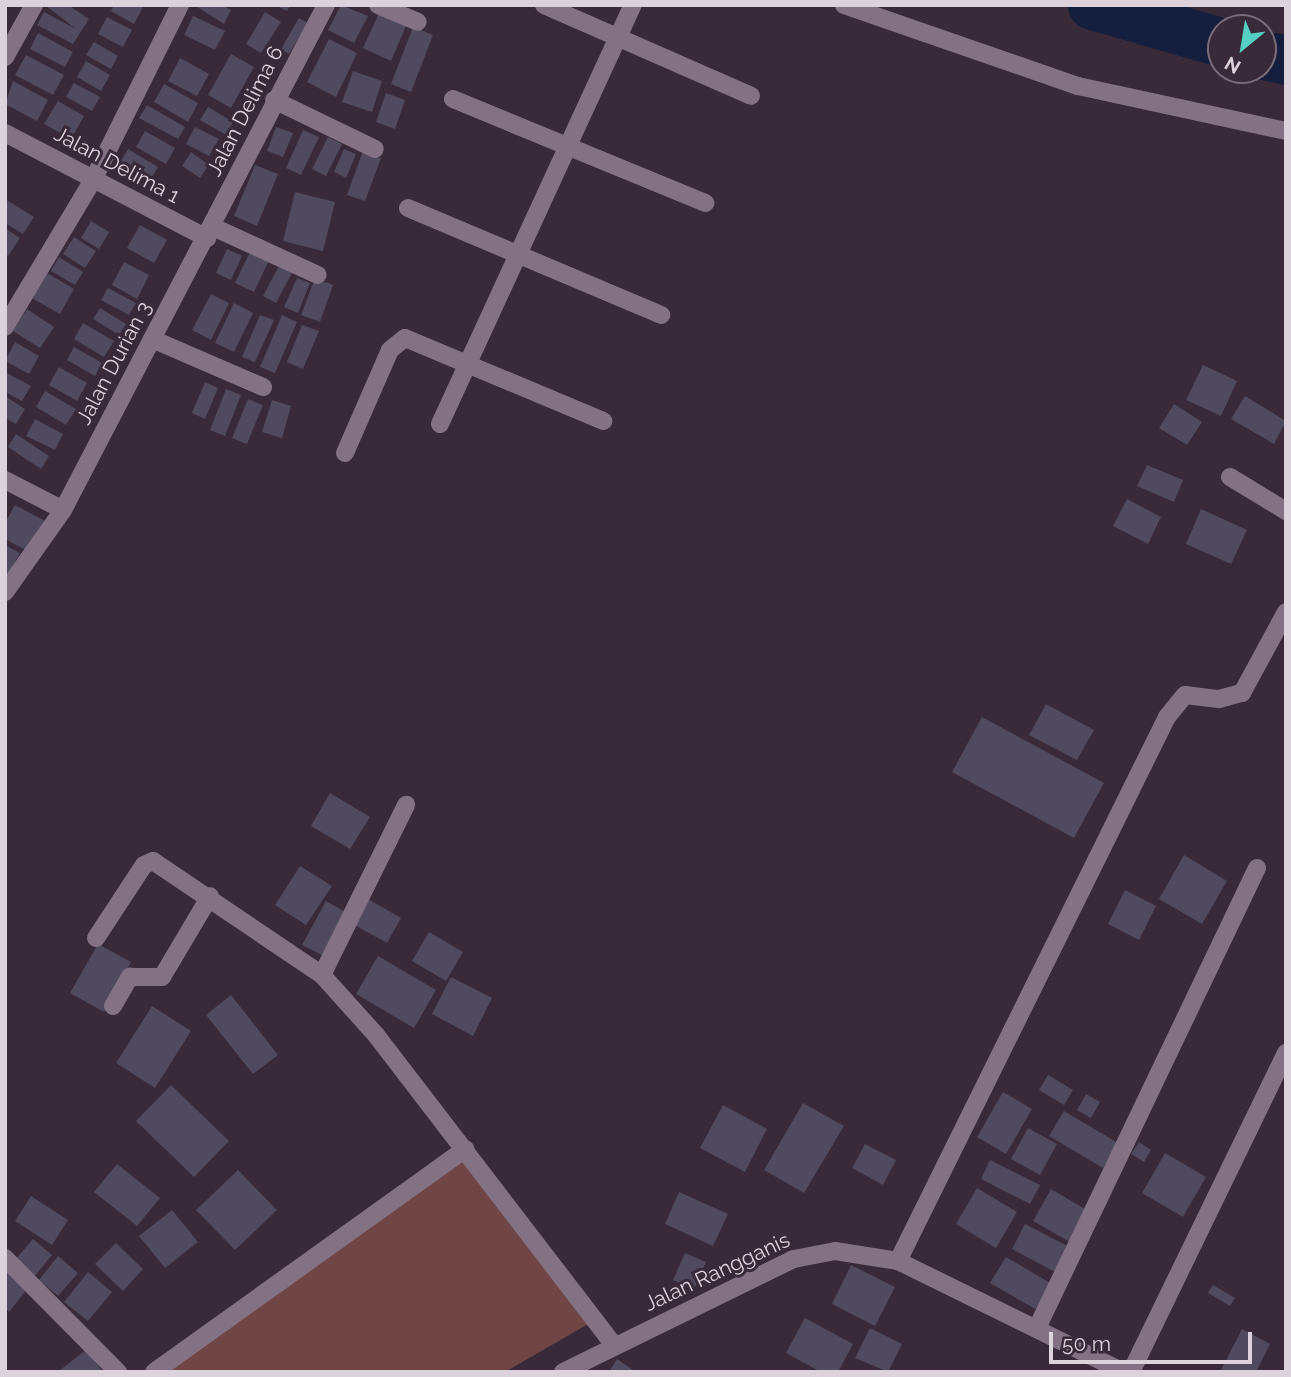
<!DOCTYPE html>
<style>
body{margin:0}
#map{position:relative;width:1291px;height:1377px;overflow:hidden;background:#382a38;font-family:Raleway,sans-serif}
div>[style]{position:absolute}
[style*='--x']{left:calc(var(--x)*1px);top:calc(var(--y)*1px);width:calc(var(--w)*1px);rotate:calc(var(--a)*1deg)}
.green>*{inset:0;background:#6f4545}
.river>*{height:49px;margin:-24.5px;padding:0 24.5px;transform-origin:24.5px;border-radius:24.5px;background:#151e3d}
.building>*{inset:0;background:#4f4a5d}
.street>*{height:18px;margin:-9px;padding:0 9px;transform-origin:9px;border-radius:9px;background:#827283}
.secondary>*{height:18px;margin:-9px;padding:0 9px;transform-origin:9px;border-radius:9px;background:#827283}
span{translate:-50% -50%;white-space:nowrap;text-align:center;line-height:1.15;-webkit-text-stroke:6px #382a38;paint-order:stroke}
.street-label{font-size:21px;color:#dbd2db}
.frame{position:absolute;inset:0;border:7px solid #dbd2db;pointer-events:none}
.north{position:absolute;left:1207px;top:14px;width:70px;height:70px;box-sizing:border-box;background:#382a38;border:2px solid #796d79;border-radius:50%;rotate:210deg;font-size:19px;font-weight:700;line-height:28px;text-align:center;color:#dbd2db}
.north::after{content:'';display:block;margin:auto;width:24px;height:32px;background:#57cec2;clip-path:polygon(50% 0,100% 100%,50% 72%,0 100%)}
.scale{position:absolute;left:1049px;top:1332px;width:203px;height:32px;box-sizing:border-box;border:4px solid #dbd2db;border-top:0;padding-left:9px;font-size:21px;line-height:24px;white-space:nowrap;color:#dbd2db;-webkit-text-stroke:5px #382a38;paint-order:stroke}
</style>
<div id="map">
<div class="green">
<i style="clip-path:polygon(462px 1140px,602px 1316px,505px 1372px,148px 1372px)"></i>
</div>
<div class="river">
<i style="--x:1092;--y:5;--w:134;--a:16"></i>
<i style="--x:1263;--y:55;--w:24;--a:12"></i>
</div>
<div class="building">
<i style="clip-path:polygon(45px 5px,68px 5px,89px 19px,73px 44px,37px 25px,44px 12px,76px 29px)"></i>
<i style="clip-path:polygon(114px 5px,140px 5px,143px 7px,134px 24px,111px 11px)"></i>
<i style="clip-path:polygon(194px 5px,222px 5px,231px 10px,224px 24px)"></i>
<i style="clip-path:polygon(275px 5px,290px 5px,287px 11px)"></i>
<i style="clip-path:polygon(341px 5px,368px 16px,354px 43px,328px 30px)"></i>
<i style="clip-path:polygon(265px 12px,281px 22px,261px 53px,246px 44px)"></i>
<i style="clip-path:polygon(379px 13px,406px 26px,391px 61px,363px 48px)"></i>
<i style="clip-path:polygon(193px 16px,225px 31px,215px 50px,184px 35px)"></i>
<i style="clip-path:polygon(107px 17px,132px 30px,123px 47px,98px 34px)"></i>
<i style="clip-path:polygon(299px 18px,308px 23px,289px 54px,281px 49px)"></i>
<i style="clip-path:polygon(413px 27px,433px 35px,411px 92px,391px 84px)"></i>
<i style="clip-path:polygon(38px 33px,73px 52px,65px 67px,30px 49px)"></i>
<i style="clip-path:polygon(329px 39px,357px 53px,336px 97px,307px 82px)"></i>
<i style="clip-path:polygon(94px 42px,118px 56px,111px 69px,86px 55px)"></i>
<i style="clip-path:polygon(231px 54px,254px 67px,231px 108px,208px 95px)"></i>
<i style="clip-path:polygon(26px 55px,64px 75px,53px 95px,15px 75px)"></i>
<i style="clip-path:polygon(180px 58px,209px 74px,197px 96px,168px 81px)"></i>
<i style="clip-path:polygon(86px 61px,110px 75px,101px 91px,77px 77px)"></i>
<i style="clip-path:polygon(353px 71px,382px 81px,372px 112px,342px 102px)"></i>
<i style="clip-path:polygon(13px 81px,48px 100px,37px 121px,5px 104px)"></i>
<i style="clip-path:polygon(74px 83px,100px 97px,92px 111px,66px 97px)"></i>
<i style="clip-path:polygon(164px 84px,198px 103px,188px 122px,154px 102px)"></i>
<i style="clip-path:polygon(386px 93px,405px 100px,395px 129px,376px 122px)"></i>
<i style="clip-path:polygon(58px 101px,84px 116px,71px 139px,44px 124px)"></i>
<i style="clip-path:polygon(147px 105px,185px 127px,178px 139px,139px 118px)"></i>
<i style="clip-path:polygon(208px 107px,233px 122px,226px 135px,200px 120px)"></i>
<i style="clip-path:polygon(195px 127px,219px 139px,209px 156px,186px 144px)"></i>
<i style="clip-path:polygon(276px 127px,293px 133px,283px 157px,267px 151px)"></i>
<i style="clip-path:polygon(303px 130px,319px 137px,301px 175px,286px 168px)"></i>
<i style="clip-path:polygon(145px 131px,175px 148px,166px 164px,136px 147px)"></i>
<i style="clip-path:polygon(328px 137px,342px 144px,326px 176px,312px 169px)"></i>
<i style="clip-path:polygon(128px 149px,158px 167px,149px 182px,119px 164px)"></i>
<i style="clip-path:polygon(344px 149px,356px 154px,346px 178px,334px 172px)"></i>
<i style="clip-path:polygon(363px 151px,381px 158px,365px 201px,347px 195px)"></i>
<i style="clip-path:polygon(191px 152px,209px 165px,200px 178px,182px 166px)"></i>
<i style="clip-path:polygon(255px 165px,278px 174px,257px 226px,234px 216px)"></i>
<i style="clip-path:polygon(295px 192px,335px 202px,323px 251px,283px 241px)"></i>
<i style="clip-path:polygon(5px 199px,34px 217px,23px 234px,5px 223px)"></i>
<i style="clip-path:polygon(91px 221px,109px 232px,99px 249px,81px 238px)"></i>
<i style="clip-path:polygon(140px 225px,167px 240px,154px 263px,127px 248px)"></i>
<i style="clip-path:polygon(5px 228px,20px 238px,8px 256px,5px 253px)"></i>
<i style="clip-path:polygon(74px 237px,96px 251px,85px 268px,63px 254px)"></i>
<i style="clip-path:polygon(227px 249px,242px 256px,231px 280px,216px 273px)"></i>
<i style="clip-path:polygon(250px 252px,269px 260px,254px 292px,235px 283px)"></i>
<i style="clip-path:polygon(59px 257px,83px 272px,75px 285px,51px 271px)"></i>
<i style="clip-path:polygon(124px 262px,149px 275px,137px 299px,112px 285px)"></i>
<i style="clip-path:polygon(279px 266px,292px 273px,276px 303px,263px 296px)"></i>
<i style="clip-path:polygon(42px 270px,74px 289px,60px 314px,28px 296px)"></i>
<i style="clip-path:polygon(297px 278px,310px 283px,298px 313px,284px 307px)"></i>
<i style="clip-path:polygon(315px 278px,333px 285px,320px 322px,301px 315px)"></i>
<i style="clip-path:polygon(108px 288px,136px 303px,129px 315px,101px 300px)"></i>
<i style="clip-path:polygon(211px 294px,229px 303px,211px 340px,192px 330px)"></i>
<i style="clip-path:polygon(234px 303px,253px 313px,234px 352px,215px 343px)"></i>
<i style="clip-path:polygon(100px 308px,126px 324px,119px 335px,93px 319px)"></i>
<i style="clip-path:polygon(27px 309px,54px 327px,40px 348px,13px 331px)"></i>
<i style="clip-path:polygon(260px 315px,274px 320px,255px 362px,242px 357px)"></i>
<i style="clip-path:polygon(282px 315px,297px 322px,275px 373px,260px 367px)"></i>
<i style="clip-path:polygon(83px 323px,114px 341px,104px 357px,74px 339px)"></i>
<i style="clip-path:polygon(302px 325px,319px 331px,303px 369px,287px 362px)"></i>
<i style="clip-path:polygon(15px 342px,39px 356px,29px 374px,5px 361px)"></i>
<i style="clip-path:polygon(74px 347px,102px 363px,95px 376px,67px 360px)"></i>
<i style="clip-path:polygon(1203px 365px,1237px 381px,1221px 416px,1186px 400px)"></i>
<i style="clip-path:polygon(59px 367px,87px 383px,77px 401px,49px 385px)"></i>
<i style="clip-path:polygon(5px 372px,31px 386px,22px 401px,5px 392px)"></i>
<i style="clip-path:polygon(205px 382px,218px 388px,205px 419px,192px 413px)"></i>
<i style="clip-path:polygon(226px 389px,241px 395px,225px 436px,210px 430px)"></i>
<i style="clip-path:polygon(45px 391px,76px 409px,66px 425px,36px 407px)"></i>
<i style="clip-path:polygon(5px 396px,25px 409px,16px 424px,5px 418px)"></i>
<i style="clip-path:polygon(1245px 396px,1286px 421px,1274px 444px,1231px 419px)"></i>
<i style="clip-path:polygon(248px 399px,263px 405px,247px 444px,232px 438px)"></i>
<i style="clip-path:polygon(272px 400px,291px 406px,282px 438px,262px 432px)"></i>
<i style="clip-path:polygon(1174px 404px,1202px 422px,1187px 445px,1159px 428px)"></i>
<i style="clip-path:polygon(35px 419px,63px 434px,55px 450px,26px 436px)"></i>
<i style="clip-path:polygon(16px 434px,49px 456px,41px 469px,8px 447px)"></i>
<i style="clip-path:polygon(1147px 465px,1183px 480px,1174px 502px,1137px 486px)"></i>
<i style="clip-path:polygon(1127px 499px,1161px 517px,1148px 544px,1113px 526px)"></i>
<i style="clip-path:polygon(15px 505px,49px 523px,33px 554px,5px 539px,5px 523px)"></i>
<i style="clip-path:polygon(1201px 509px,1247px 530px,1231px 564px,1186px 544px)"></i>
<i style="clip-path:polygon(5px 545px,20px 553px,5px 580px)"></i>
<i style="clip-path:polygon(1046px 704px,1094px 730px,1077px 760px,1029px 735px)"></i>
<i style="clip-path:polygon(982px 717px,1104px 783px,1074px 838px,952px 772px)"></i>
<i style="clip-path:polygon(330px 793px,370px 817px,350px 849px,311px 826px)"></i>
<i style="clip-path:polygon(1184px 855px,1227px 881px,1202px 924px,1159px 899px)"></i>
<i style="clip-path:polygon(300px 866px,332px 886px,306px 925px,275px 905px)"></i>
<i style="clip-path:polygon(1125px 890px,1156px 906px,1139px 940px,1108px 924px)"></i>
<i style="clip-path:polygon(366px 898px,401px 918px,387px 943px,351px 923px)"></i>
<i style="clip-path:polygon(326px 901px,347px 913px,324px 956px,302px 945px)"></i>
<i style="clip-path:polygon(429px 932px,463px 952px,446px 981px,412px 961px)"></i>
<i style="clip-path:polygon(98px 944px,131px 962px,104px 1012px,70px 993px)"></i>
<i style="clip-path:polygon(378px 956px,436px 990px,414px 1028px,356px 994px)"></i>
<i style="clip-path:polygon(451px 977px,492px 998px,473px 1036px,432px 1014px)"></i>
<i style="clip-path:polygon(231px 995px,278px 1055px,253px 1074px,206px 1015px)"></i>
<i style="clip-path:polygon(152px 1006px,191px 1031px,155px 1088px,116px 1063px)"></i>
<i style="clip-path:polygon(1048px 1075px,1073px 1090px,1064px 1105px,1039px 1090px)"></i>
<i style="clip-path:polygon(171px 1085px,229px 1141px,194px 1177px,136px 1121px)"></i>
<i style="clip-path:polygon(1003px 1092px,1032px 1109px,1006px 1154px,977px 1137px)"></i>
<i style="clip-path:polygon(1086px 1094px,1100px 1102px,1091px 1118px,1077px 1110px)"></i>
<i style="clip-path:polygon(803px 1103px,844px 1126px,804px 1193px,764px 1170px)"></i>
<i style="clip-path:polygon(723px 1105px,767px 1129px,745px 1172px,700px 1148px)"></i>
<i style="clip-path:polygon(1064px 1111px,1118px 1143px,1103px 1168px,1049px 1136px)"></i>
<i style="clip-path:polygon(1028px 1128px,1057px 1144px,1040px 1175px,1011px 1159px)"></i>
<i style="clip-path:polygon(1139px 1142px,1151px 1150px,1144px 1162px,1131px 1154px)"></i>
<i style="clip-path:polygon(865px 1144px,896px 1160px,883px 1185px,852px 1168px)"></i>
<i style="clip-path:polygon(1165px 1153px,1206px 1177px,1183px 1217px,1142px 1193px)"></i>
<i style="clip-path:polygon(990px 1160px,1040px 1185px,1030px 1204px,981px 1179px)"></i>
<i style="clip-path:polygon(117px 1164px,160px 1198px,137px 1226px,94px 1192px)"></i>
<i style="clip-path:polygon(238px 1170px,277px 1210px,235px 1250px,196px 1210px)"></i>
<i style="clip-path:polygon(977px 1188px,1017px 1212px,996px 1248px,956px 1224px)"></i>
<i style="clip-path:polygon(1051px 1189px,1090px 1212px,1072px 1243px,1033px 1221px)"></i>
<i style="clip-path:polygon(679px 1192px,728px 1214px,713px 1246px,665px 1224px)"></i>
<i style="clip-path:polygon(31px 1196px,68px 1220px,52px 1245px,15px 1221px)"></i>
<i style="clip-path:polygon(172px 1210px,198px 1242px,165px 1268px,139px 1236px)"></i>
<i style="clip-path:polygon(1025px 1224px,1071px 1248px,1057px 1273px,1012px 1249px)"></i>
<i style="clip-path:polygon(33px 1239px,52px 1255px,34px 1277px,14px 1261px)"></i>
<i style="clip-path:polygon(116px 1243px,143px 1269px,123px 1291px,95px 1264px)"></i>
<i style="clip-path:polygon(685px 1253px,706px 1262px,694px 1289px,673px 1280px)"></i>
<i style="clip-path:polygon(58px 1256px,78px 1273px,58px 1296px,39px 1280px)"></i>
<i style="clip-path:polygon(1006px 1257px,1052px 1284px,1037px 1310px,990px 1283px)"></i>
<i style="clip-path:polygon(851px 1265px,895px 1287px,875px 1326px,832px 1304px)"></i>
<i style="clip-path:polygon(5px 1270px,28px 1288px,9px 1312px,5px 1309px)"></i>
<i style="clip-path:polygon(88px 1272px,112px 1292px,88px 1321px,64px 1302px)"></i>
<i style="clip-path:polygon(1213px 1285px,1235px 1298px,1230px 1306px,1208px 1293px)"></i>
<i style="clip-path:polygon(805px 1318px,853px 1344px,838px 1372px,821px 1372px,786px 1353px)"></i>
<i style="clip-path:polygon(870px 1328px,902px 1344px,888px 1372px,855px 1358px)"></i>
<i style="clip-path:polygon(1242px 1329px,1270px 1344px,1256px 1372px,1220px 1372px)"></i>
<i style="clip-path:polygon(86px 1350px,103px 1372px,61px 1372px,60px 1370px)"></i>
<i style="clip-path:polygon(617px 1359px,636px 1372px,609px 1372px)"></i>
</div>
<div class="street">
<i style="--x:378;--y:5;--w:43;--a:23"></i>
<i style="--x:544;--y:5;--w:226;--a:23.7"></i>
<i style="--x:844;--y:5;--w:248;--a:19.1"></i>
<i style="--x:1078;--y:86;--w:213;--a:12.2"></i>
<i style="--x:5;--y:57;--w:60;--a:-60.9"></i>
<i style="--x:453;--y:99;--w:273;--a:22.4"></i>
<i style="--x:274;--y:100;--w:112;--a:25.9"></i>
<i style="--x:5;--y:133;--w:228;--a:27.5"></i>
<i style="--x:408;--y:208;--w:275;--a:22.9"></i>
<i style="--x:213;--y:227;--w:115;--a:24.6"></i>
<i style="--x:5;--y:327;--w:174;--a:-59.1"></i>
<i style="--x:94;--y:178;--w:193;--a:-63.6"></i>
<i style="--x:152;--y:339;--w:121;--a:23.4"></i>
<i style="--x:440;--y:424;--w:461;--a:-65.3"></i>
<i style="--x:345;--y:453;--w:112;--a:-66.4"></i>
<i style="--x:390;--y:350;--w:19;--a:-39"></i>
<i style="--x:405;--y:338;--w:215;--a:22.7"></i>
<i style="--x:1230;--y:477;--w:66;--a:31.3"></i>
<i style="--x:5;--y:480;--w:65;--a:27.3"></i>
<i style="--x:5;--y:592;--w:100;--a:-54.7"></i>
<i style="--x:63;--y:510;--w:569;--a:-62.49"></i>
<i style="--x:96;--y:938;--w:87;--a:-56.7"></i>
<i style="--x:144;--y:865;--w:10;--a:-24"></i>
<i style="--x:153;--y:861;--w:204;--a:34"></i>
<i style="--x:322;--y:975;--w:81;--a:48"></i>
<i style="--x:376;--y:1035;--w:391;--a:52.5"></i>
<i style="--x:322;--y:975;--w:190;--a:-63.7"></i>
<i style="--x:113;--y:1006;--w:34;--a:-60"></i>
<i style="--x:130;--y:977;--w:32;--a:0"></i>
<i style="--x:162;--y:977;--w:94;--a:-59.3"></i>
<i style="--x:5;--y:1258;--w:161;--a:45.3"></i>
<i style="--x:898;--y:1261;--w:607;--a:-63.69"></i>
<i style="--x:1167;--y:717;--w:28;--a:-51"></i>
<i style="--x:1185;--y:695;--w:34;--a:7"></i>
<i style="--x:1219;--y:699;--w:24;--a:-15"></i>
<i style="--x:1242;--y:693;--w:92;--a:-61.5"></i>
<i style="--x:1037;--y:1328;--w:510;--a:-64.44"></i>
<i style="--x:154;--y:1372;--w:383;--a:-35.6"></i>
<i style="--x:1131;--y:1372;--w:355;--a:-64.1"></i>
</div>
<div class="secondary">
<i style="--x:563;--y:1372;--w:257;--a:-26.1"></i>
<i style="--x:794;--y:1259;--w:42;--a:-11"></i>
<i style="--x:835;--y:1251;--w:64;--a:9"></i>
<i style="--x:898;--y:1261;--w:252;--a:26.2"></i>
</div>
<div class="street-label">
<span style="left:245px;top:111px;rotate:-63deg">Jalan Delima 6</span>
<span style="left:117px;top:165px;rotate:28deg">Jalan Delima 1</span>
<span style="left:114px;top:363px;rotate:-62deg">Jalan Durian 3</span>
<span style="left:717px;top:1272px;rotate:-25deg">Jalan Rangganis</span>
</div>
<div class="frame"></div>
<div class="north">N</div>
<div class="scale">50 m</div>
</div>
